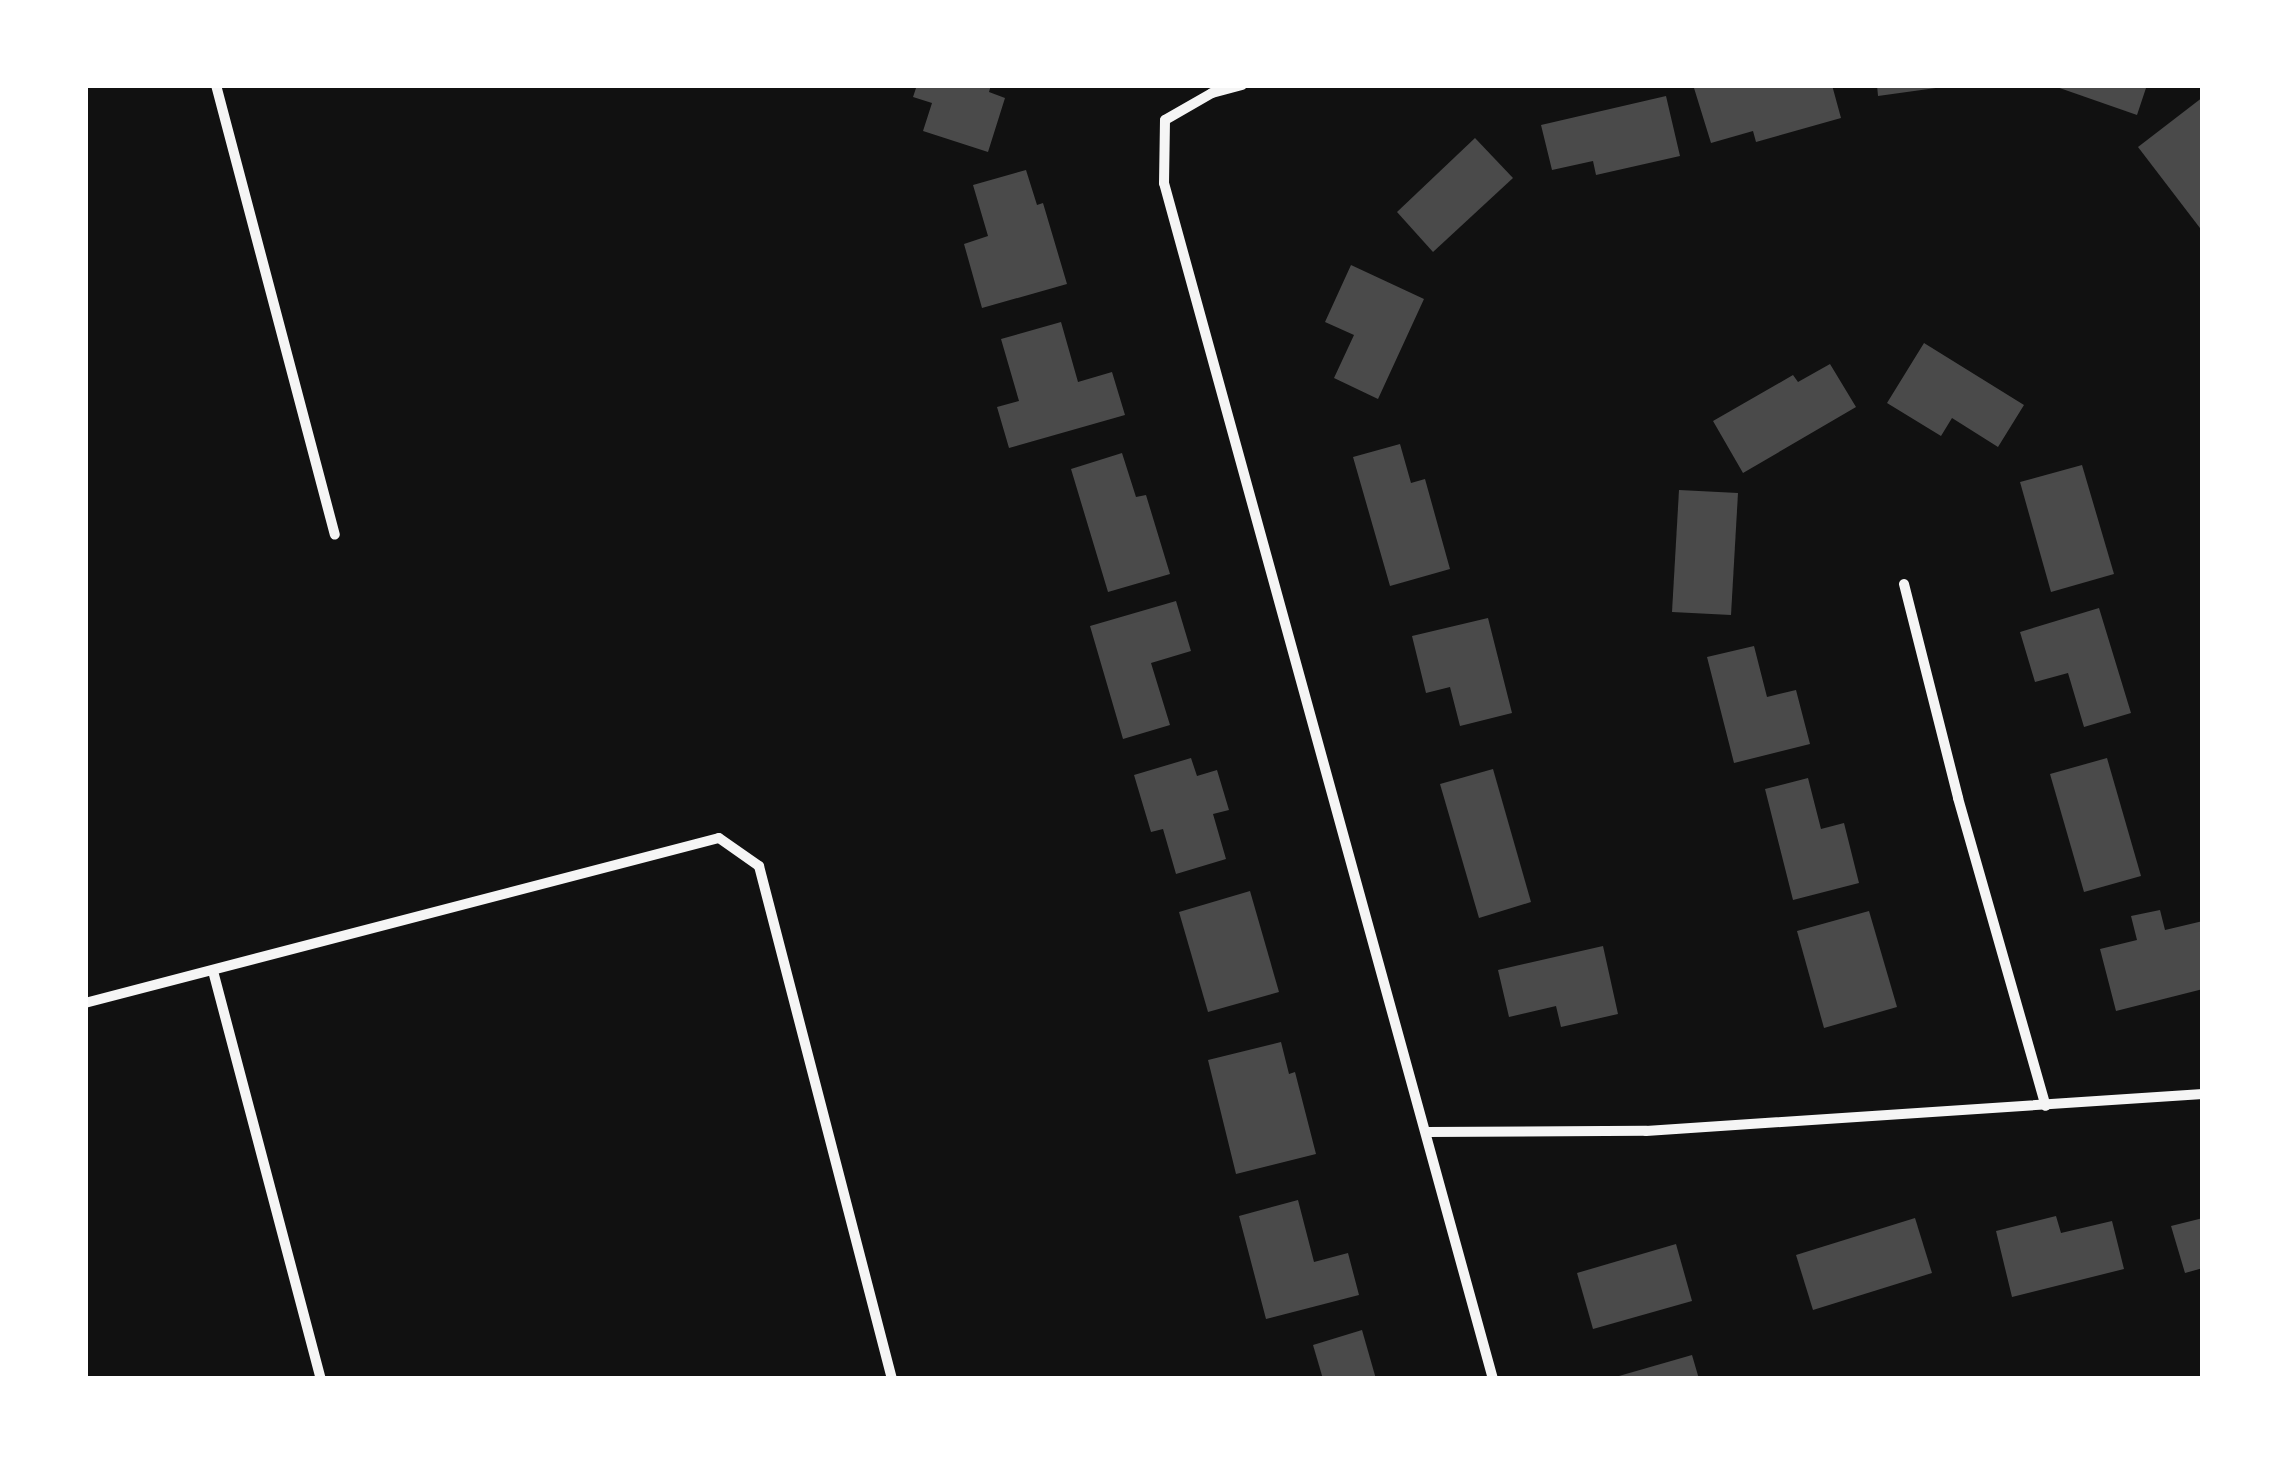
<!DOCTYPE html>
<style>
body{margin:0}
#map{position:relative;width:2288px;height:1464px;overflow:hidden;background:#111;font-family:Signika,sans-serif}
div>[style]{position:absolute}
[style*='--x']{left:calc(var(--x)*1px);top:calc(var(--y)*1px);width:calc(var(--w)*1px);rotate:calc(var(--a)*1deg)}
.building>*{inset:0;background:#4a4a4a}
.minor>*{height:10px;margin:-5px;padding:0 5px;transform-origin:5px;border-radius:5px;background:#f5f5f5}
span{translate:-50% -50%;white-space:nowrap;text-align:center;line-height:1.15;-webkit-text-stroke:8px #fff;paint-order:stroke}
.frame{position:absolute;inset:0;border:88px solid #fff;pointer-events:none}
</style>
<div id="map">
<div class="building">
<i style="clip-path:polygon(917px 85px,991px 85px,989px 92px,1005px 98px,988px 152px,923px 131px,932px 103px,913px 97px)"></i>
<i style="clip-path:polygon(1703px 85px,1832px 85px,1841px 118px,1756px 142px,1753px 131px,1711px 143px,1694px 88px)"></i>
<i style="clip-path:polygon(1877px 85px,1943px 85px,1943px 87px,1878px 96px)"></i>
<i style="clip-path:polygon(2051px 85px,2147px 85px,2137px 115px)"></i>
<i style="clip-path:polygon(1666px 96px,1680px 156px,1596px 175px,1593px 161px,1552px 170px,1541px 125px)"></i>
<i style="clip-path:polygon(2203px 97px,2203px 232px,2138px 147px)"></i>
<i style="clip-path:polygon(1475px 138px,1513px 178px,1433px 252px,1397px 212px)"></i>
<i style="clip-path:polygon(1026px 170px,1037px 205px,1043px 203px,1067px 284px,982px 308px,964px 244px,988px 236px,973px 185px)"></i>
<i style="clip-path:polygon(1351px 265px,1424px 299px,1378px 399px,1334px 378px,1354px 335px,1325px 322px)"></i>
<i style="clip-path:polygon(1061px 322px,1078px 382px,1112px 372px,1125px 415px,1009px 448px,997px 407px,1019px 401px,1001px 339px)"></i>
<i style="clip-path:polygon(1924px 343px,2024px 405px,1998px 447px,1952px 418px,1941px 436px,1887px 403px)"></i>
<i style="clip-path:polygon(1830px 364px,1856px 407px,1743px 473px,1713px 421px,1793px 375px,1798px 382px)"></i>
<i style="clip-path:polygon(1400px 444px,1411px 483px,1425px 479px,1450px 569px,1390px 586px,1353px 457px)"></i>
<i style="clip-path:polygon(1122px 453px,1136px 497px,1146px 495px,1170px 574px,1108px 592px,1071px 469px)"></i>
<i style="clip-path:polygon(2082px 465px,2114px 574px,2051px 592px,2020px 482px)"></i>
<i style="clip-path:polygon(1679px 490px,1738px 493px,1731px 615px,1672px 612px)"></i>
<i style="clip-path:polygon(1176px 601px,1191px 651px,1151px 663px,1170px 725px,1123px 739px,1090px 626px)"></i>
<i style="clip-path:polygon(2099px 608px,2131px 713px,2084px 727px,2068px 673px,2035px 682px,2020px 632px)"></i>
<i style="clip-path:polygon(1488px 618px,1512px 713px,1460px 726px,1450px 687px,1426px 693px,1412px 636px)"></i>
<i style="clip-path:polygon(1754px 646px,1767px 697px,1796px 690px,1810px 744px,1734px 763px,1707px 657px)"></i>
<i style="clip-path:polygon(1191px 758px,1197px 776px,1217px 770px,1229px 810px,1213px 814px,1226px 859px,1176px 874px,1163px 829px,1151px 832px,1134px 775px)"></i>
<i style="clip-path:polygon(2107px 758px,2141px 876px,2084px 892px,2050px 774px)"></i>
<i style="clip-path:polygon(1493px 769px,1531px 902px,1479px 918px,1440px 784px)"></i>
<i style="clip-path:polygon(1808px 778px,1821px 829px,1844px 823px,1859px 883px,1793px 900px,1765px 789px)"></i>
<i style="clip-path:polygon(1250px 891px,1279px 992px,1208px 1012px,1179px 912px)"></i>
<i style="clip-path:polygon(2160px 910px,2165px 930px,2203px 921px,2203px 989px,2116px 1011px,2100px 949px,2137px 940px,2131px 916px)"></i>
<i style="clip-path:polygon(1869px 911px,1897px 1007px,1824px 1028px,1797px 931px)"></i>
<i style="clip-path:polygon(1603px 946px,1618px 1014px,1561px 1027px,1556px 1006px,1509px 1017px,1498px 970px)"></i>
<i style="clip-path:polygon(1281px 1042px,1289px 1074px,1295px 1072px,1316px 1154px,1236px 1174px,1208px 1060px)"></i>
<i style="clip-path:polygon(1298px 1200px,1314px 1262px,1348px 1253px,1359px 1295px,1266px 1319px,1239px 1216px)"></i>
<i style="clip-path:polygon(2056px 1216px,2061px 1233px,2112px 1221px,2124px 1269px,2012px 1297px,1996px 1231px)"></i>
<i style="clip-path:polygon(1915px 1218px,1932px 1273px,1813px 1310px,1796px 1255px)"></i>
<i style="clip-path:polygon(2203px 1218px,2203px 1268px,2185px 1273px,2171px 1226px)"></i>
<i style="clip-path:polygon(1676px 1244px,1692px 1301px,1593px 1329px,1577px 1273px)"></i>
<i style="clip-path:polygon(1362px 1330px,1376px 1379px,1323px 1379px,1313px 1345px)"></i>
<i style="clip-path:polygon(1692px 1355px,1699px 1379px,1612px 1379px,1612px 1378px)"></i>
</div>
<div class="minor">
<i style="--x:216;--y:85;--w:465;--a:75.2"></i>
<i style="--x:1242;--y:85;--w:31;--a:165"></i>
<i style="--x:1212;--y:93;--w:54;--a:150.1"></i>
<i style="--x:1165;--y:120;--w:63;--a:90.9"></i>
<i style="--x:1164;--y:183;--w:1240;--a:74.62"></i>
<i style="--x:1904;--y:584;--w:221;--a:75.8"></i>
<i style="--x:1958;--y:798;--w:320;--a:74.1"></i>
<i style="--x:213;--y:971;--w:422;--a:75.2"></i>
<i style="--x:85;--y:1003;--w:655;--a:-14.59"></i>
<i style="--x:719;--y:838;--w:49;--a:35"></i>
<i style="--x:759;--y:866;--w:530;--a:75.47"></i>
<i style="--x:1427;--y:1132;--w:219;--a:-0.3"></i>
<i style="--x:1646;--y:1131;--w:558;--a:-3.8"></i>
</div>
<div class="frame"></div>
</div>
